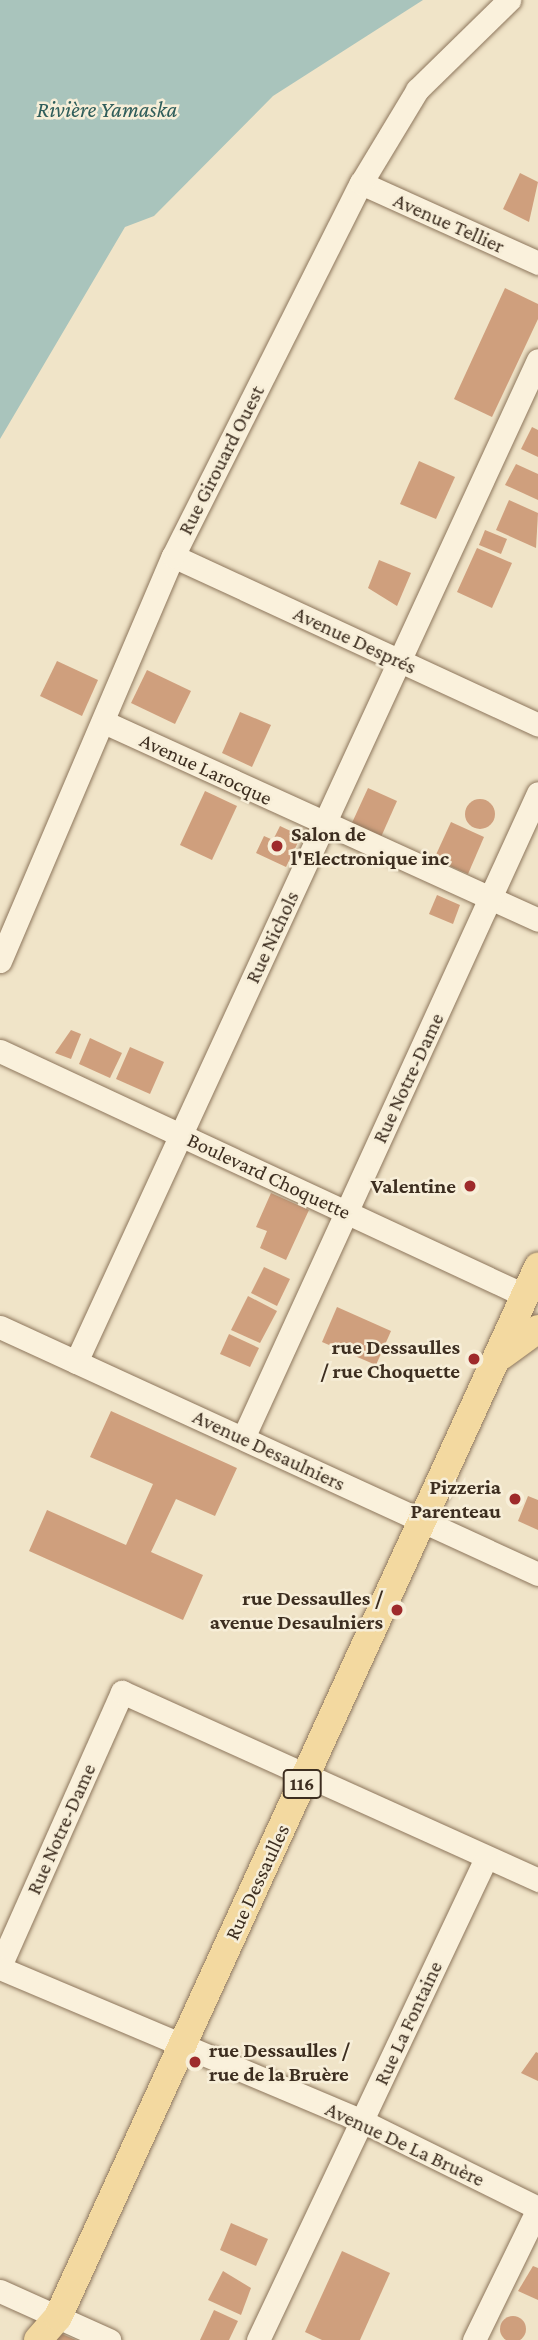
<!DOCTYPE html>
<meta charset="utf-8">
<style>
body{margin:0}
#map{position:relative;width:538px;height:2340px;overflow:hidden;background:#f0e4c8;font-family:"Crimson Pro",serif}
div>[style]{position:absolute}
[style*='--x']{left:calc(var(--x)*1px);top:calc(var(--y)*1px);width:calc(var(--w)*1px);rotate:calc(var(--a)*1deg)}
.water>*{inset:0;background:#a9c4bc}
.building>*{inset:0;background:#cf9f7d}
.round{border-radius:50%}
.roads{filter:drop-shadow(0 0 2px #8d765c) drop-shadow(0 0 2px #8d765c)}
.minor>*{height:23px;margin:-11.5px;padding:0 11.5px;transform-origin:11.5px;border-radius:11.5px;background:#faf1dc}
.major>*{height:28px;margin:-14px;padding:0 14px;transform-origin:14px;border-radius:14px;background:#f3d9a0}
.dots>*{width:19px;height:19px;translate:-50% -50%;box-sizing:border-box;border:4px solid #f7eed8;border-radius:50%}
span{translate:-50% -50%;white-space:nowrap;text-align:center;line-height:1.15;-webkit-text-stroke:5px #f7eed8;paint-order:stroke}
.shield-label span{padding:2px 5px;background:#f7eed8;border:2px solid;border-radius:5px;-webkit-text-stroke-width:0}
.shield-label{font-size:19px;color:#3d2e20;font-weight:700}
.street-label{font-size:21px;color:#3d2e20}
.poi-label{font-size:21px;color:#3d2e20;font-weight:700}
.left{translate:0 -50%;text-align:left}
.right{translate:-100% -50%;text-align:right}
.water-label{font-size:23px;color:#2f5d5a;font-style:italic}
</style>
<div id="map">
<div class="water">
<i style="clip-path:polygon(0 0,423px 0,273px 96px,154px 216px,125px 227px,0 439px)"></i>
</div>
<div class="building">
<i style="clip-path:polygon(520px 173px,538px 182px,529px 222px,503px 209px)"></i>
<i style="clip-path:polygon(505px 288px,538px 304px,538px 319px,492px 417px,454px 399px)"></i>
<i style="clip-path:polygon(532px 427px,538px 430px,538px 457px,521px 449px)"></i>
<i style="clip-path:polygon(419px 461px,455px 477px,436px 519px,400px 504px)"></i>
<i style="clip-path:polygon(516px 464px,538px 474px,538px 500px,505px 485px)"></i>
<i style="clip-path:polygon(509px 500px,538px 513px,536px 548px,496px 530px)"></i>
<i style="clip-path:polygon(485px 530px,507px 539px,501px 554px,479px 545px)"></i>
<i style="clip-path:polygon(477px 548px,512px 563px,492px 608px,457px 592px)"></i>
<i style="clip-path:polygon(379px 560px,411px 573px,397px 606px,368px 588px)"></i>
<i style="clip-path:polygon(57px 661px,98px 680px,82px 716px,40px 696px)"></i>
<i style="clip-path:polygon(147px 670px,191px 691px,175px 724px,131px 703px)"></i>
<i style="clip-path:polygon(240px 712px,271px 725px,252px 767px,222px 753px)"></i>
<i style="clip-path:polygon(368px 788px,397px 801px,381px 837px,351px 825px)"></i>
<i style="clip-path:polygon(205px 791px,237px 806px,212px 860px,180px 845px)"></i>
<i class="round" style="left:465px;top:799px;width:30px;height:30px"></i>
<i style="clip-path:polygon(451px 822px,484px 837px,468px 874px,434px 859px)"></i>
<i style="clip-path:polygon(280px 826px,301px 836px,286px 867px,256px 853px,264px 836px,273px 840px)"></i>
<i style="clip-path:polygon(437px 895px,460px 905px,453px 924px,429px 914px)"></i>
<i style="clip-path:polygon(71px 1030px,81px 1034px,71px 1059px,55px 1053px)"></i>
<i style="clip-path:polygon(90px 1038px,122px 1053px,110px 1078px,79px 1064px)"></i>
<i style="clip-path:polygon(130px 1047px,164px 1062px,150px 1094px,116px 1079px)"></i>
<i style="clip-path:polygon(271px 1193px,309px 1210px,286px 1260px,260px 1248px,267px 1231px,256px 1227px)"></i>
<i style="clip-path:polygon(264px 1267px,290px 1279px,277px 1306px,251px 1293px)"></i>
<i style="clip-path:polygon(248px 1296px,277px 1311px,260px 1343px,231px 1330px)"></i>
<i style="clip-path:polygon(337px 1307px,391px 1331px,376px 1365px,322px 1342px)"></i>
<i style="clip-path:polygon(229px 1334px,259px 1348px,250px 1367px,220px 1354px)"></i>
<i style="clip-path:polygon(111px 1411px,237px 1468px,215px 1516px,176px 1499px,151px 1552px,203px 1575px,183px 1620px,29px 1551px,47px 1510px,126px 1545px,153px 1484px,90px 1457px)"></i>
<i style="clip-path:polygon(528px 1496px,538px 1500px,538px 1530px,518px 1521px)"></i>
<i style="clip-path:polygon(536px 2052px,538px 2053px,538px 2081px,521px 2073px)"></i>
<i style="clip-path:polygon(231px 2223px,268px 2239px,256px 2266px,220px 2250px)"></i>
<i style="clip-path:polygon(342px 2251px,390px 2273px,360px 2340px,322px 2340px,305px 2332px)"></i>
<i style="clip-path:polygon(533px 2266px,538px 2268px,538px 2300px,518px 2291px)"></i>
<i style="clip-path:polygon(223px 2271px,251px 2288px,241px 2315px,208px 2300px)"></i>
<i style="clip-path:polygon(214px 2310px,238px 2321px,229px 2340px,200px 2340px)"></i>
<i class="round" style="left:500px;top:2316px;width:26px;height:26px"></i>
<i style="clip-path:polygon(55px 2331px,76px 2340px,51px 2340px)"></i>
</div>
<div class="roads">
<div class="minor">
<i style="--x:361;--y:183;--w:194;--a:24.3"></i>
<i style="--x:173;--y:556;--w:402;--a:24.8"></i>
<i style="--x:104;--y:722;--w:477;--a:24.5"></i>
<i style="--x:0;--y:961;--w:440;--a:-66.9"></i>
<i style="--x:173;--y:556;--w:418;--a:-63.3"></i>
<i style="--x:361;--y:183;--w:109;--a:-58.9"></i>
<i style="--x:417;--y:90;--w:129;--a:-44.4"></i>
<i style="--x:0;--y:1051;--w:578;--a:24.97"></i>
<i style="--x:0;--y:1327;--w:592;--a:24.66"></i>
<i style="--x:76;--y:1362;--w:1103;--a:-65.25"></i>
<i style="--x:243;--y:1438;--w:709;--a:-65.42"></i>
<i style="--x:0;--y:1966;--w:300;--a:-66"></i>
<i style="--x:122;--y:1692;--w:457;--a:24.3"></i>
<i style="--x:0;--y:1968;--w:393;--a:22.9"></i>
<i style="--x:362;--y:2121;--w:196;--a:26.3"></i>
<i style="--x:0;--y:2291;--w:120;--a:24.2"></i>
<i style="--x:258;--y:2340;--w:533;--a:-64.68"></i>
<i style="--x:474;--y:2340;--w:146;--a:-64"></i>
</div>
<div class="major">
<i style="--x:501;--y:1356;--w:46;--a:-36.1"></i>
<i style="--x:38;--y:2340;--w:30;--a:-49"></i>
<i style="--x:58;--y:2317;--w:1155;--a:-65.43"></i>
</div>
</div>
<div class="dots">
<i style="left:277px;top:846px;background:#9e2a2b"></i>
<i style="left:470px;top:1186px;background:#9e2a2b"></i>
<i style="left:474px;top:1359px;background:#9e2a2b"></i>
<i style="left:515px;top:1499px;background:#9e2a2b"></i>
<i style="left:397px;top:1610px;background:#9e2a2b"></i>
<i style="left:195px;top:2062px;background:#9e2a2b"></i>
</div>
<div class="shield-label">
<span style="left:302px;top:1784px">116</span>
</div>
<div class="street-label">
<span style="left:449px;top:223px;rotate:24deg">Avenue Tellier</span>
<span style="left:221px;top:460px;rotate:-63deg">Rue Girouard Ouest</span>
<span style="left:355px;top:640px;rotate:25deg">Avenue Després</span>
<span style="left:206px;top:769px;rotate:25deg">Avenue Larocque</span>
<span style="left:272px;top:937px;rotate:-65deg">Rue Nichols</span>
<span style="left:408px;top:1078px;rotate:-65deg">Rue Notre-Dame</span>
<span style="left:269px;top:1176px;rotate:25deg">Boulevard Choquette</span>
<span style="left:269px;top:1450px;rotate:25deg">Avenue Desaulniers</span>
<span style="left:61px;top:1829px;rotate:-66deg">Rue Notre-Dame</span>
<span style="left:257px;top:1882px;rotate:-65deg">Rue Dessaulles</span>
<span style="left:408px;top:2023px;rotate:-65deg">Rue La Fontaine</span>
<span style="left:405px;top:2144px;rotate:25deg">Avenue De La Bruère</span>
</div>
<div class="poi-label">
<span class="left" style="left:291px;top:846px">Salon de<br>l'Electronique inc</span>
<span class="right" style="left:456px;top:1186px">Valentine</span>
<span class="right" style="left:460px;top:1359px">rue Dessaulles<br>/ rue Choquette</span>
<span class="right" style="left:501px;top:1499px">Pizzeria<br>Parenteau</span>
<span class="right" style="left:383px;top:1610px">rue Dessaulles /<br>avenue Desaulniers</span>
<span class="left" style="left:209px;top:2062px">rue Dessaulles /<br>rue de la Bruère</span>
</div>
<div class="water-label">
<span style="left:107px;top:109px">Rivière Yamaska</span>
</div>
</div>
